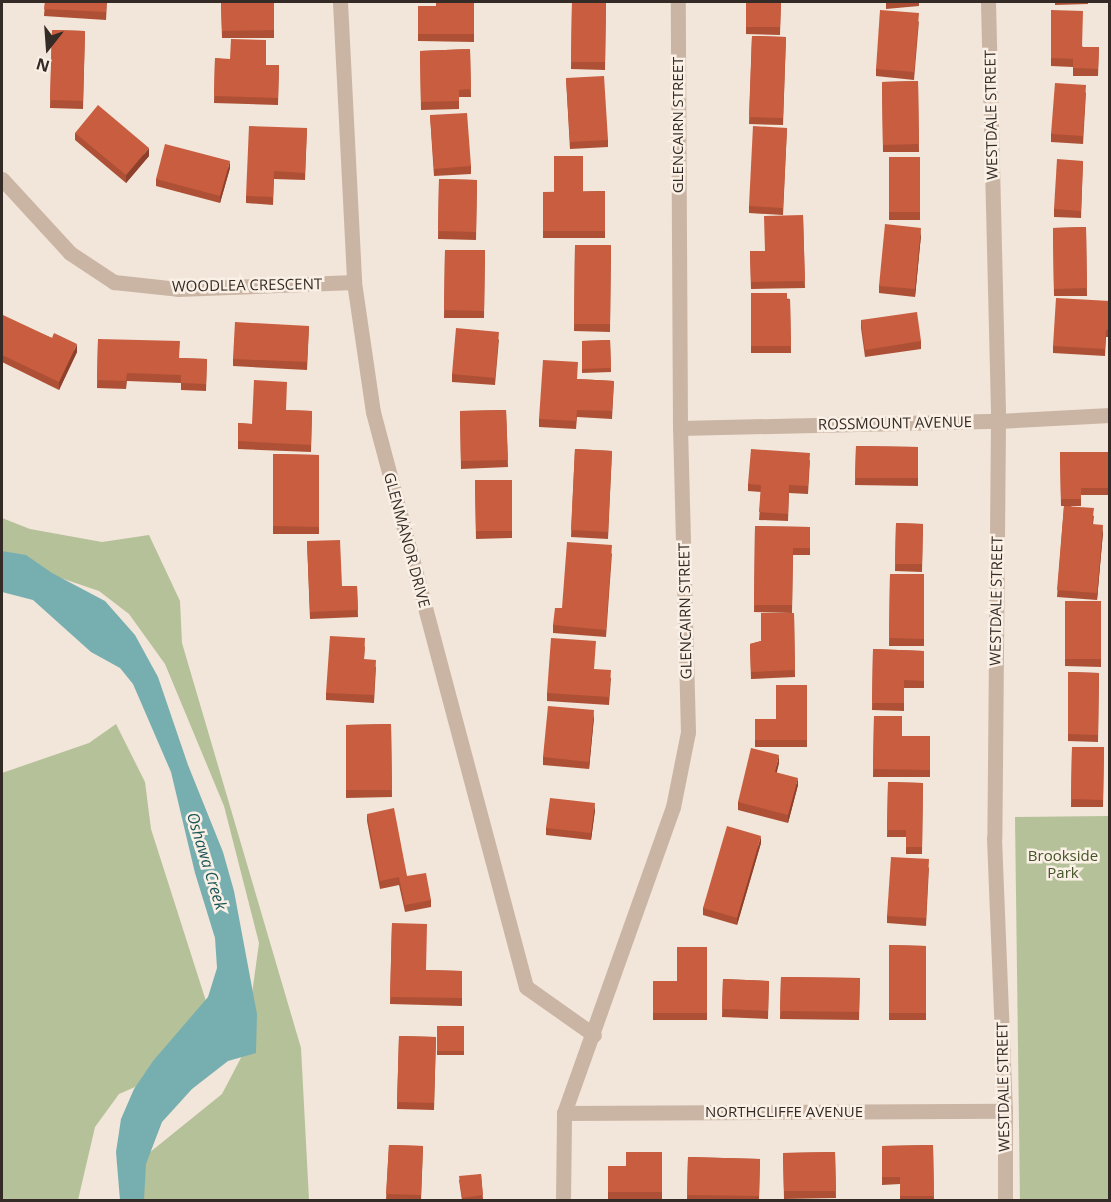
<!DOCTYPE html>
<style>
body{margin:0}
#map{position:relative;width:1111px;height:1202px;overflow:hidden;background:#f2e5d9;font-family:"Open Sans",sans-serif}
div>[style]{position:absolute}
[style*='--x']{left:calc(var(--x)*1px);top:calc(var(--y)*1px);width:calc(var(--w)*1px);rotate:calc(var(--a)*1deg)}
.green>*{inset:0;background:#b5c199}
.water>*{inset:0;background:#77afb0}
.minor>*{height:15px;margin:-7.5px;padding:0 7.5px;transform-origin:7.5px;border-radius:7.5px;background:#cab5a5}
.wall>*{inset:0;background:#ad5036}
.shaded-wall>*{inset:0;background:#8d412c}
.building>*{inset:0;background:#c95d3f}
span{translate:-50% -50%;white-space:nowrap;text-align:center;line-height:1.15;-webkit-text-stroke:5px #faf0e5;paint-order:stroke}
.street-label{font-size:15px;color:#352b26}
.park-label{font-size:15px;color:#465429}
.water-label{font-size:16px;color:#1b5658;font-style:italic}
.frame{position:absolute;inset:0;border:3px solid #352b26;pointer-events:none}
.north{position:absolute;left:18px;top:18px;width:60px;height:60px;-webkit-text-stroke:4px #faf0e5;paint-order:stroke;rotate:197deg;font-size:16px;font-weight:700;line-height:24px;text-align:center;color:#352b26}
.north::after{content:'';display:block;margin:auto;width:21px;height:27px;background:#352b26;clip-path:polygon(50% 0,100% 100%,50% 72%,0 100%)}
</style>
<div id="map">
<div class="green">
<i style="clip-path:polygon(2px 518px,30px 529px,102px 542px,149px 535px,180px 601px,182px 643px,301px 1048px,309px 1200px,124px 1200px,144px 1157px,222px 1094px,244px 1052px,259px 943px,224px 806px,165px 664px,129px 614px,99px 591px,2px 558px)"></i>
<i style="clip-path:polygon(116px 724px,145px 782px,151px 829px,212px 1020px,195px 1061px,119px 1094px,95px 1127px,78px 1200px,2px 1200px,2px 773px,89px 743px)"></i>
<i style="clip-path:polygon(1109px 816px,1109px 1200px,1020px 1200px,1015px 817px)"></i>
</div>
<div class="water">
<i style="clip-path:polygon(2px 551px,26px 555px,52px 573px,105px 601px,135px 635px,158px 677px,188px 765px,223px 852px,234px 891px,257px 1014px,256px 1053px,228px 1061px,192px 1089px,162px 1122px,146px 1164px,144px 1200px,120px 1200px,116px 1152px,121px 1119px,134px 1089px,153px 1061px,208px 997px,217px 968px,215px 938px,195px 873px,171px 772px,133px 684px,120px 668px,91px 652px,33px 600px,2px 592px)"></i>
</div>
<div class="minor">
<i style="--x:340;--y:2;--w:280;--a:87.1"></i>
<i style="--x:354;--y:282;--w:131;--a:81.7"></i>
<i style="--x:373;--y:412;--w:595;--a:75.1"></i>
<i style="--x:526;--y:987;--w:83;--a:35.2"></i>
<i style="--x:988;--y:2;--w:419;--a:88.6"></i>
<i style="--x:998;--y:421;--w:417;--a:90.5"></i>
<i style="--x:994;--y:838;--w:273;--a:87.7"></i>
<i style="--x:1005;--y:1111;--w:89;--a:90"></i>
<i style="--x:2;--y:179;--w:100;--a:47.4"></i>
<i style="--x:70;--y:253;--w:53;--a:33.4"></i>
<i style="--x:114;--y:282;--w:64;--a:6.2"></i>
<i style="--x:178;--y:289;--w:176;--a:-2.3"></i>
<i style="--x:680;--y:428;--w:318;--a:-1.3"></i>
<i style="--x:998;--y:421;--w:112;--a:-3.1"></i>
<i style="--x:564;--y:1113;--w:441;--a:-0.3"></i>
<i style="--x:563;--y:1200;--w:87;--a:-89.3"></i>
<i style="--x:564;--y:1113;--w:325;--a:-70.4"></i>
<i style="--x:673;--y:807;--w:76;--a:-78.7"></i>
<i style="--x:688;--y:732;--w:304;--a:-91.5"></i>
<i style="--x:680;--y:428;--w:426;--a:-90.3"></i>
</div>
<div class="wall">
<i style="clip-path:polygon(45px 2px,107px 2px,106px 20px,44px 16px)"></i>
<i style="clip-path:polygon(221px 2px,274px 2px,274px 38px,222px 38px)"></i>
<i style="clip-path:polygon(474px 2px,474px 42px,418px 41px,418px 6px,436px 6px)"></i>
<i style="clip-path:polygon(572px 2px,606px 2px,605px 70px,571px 69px)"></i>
<i style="clip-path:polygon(746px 2px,781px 2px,780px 35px,746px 34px)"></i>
<i style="clip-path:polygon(886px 2px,919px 2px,919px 6px,886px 9px)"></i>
<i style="clip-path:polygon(1055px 2px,1088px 2px,1088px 4px,1055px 5px)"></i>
<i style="clip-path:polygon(1051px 10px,1083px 47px,1099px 47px,1098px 76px,1073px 76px,1073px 67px,1051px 66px)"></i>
<i style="clip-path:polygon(919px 21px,914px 80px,876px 76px,876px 69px)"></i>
<i style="clip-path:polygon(52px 30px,85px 31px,83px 109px,50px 108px)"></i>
<i style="clip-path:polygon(752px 36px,786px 37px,783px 125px,749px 124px)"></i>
<i style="clip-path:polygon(470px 49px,471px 97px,459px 97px,459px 109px,421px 110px,420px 51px)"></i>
<i style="clip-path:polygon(215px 58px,266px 65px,279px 65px,278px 105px,214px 103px)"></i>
<i style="clip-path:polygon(566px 78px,608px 140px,608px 147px,570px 149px)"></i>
<i style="clip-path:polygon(918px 81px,919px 152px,883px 152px,882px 82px)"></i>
<i style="clip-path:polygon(1086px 92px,1083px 144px,1051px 142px,1051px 134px)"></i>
<i style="clip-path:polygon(430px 115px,471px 166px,471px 174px,434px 176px)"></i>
<i style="clip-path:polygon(307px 128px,305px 180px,274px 179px,273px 205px,246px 203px,246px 196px)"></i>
<i style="clip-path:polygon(787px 128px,783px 215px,749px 213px,749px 206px)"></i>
<i style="clip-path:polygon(75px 133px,149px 156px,126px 183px,75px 140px)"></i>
<i style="clip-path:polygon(889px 157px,920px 157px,920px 220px,889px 220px)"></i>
<i style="clip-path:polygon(1083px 161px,1081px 218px,1054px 217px,1054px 209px)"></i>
<i style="clip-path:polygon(230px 168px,220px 203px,156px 186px,156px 179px)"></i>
<i style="clip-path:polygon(439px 179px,477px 180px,476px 240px,438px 239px)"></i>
<i style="clip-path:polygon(605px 191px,605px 238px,543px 238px,543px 192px)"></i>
<i style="clip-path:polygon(803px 215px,805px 288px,751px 289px,750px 251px,765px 251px)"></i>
<i style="clip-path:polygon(1086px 227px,1087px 296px,1054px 296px,1053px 228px)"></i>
<i style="clip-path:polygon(921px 235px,915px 297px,879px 293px,879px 286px)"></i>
<i style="clip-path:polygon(575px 245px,611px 245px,610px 332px,574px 331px)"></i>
<i style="clip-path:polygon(445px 250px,485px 250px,484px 318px,444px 318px)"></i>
<i style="clip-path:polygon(751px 293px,790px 299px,791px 353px,751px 353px)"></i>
<i style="clip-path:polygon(1110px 301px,1110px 337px,1106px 337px,1105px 356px,1053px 353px,1053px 346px)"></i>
<i style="clip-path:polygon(2px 318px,52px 338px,77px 352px,59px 390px,2px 362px)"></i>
<i style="clip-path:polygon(861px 320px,921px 341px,921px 349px,865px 357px,861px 328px)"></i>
<i style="clip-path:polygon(309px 326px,307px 370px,233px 366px,233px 359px)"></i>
<i style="clip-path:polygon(98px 339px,180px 358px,207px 359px,206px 391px,181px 390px,181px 383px,127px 381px,126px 389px,97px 388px)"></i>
<i style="clip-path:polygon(499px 339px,495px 385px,452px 382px,452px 374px)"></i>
<i style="clip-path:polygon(610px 340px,611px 372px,582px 373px,582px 341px)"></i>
<i style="clip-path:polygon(578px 379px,614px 381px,612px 419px,577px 417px,576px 429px,539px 427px,539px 419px)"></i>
<i style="clip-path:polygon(286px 410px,312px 411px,311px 452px,238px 449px,238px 423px,252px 424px)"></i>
<i style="clip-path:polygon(506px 410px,508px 467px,461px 469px,460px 411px)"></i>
<i style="clip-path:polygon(856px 446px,918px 447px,918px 486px,855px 485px)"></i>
<i style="clip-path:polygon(575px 449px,612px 451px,608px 539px,571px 537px)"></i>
<i style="clip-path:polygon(1060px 452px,1109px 452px,1110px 495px,1081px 495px,1081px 506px,1070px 506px,1094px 516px,1093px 524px,1103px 532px,1097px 600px,1057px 597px,1064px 506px,1061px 506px)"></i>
<i style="clip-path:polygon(273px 454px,319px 455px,319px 534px,273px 534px)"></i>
<i style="clip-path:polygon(810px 460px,808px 494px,789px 493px,788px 521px,759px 520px,761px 492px,748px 491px,748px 484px)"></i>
<i style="clip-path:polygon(475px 480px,512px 480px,512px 538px,476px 539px)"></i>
<i style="clip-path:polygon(896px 523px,923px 524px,922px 572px,895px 571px)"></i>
<i style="clip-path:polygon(755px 526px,810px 527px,810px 555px,793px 555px,792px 613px,754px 612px)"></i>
<i style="clip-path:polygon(307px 541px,342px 586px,357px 586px,358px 617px,310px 619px)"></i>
<i style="clip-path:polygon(612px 553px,606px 637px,553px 633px,553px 625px,562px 608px)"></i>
<i style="clip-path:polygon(890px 574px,924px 574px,924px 646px,889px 646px)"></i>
<i style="clip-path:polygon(1065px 601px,1101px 601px,1101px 667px,1065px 666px)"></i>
<i style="clip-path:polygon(794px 613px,795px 677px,751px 679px,750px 644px,761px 641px)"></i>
<i style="clip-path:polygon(365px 646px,364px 659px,376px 667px,374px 703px,326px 700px,326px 693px)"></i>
<i style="clip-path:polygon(873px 649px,924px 651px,924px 688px,904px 688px,904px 711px,872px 710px)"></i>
<i style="clip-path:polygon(594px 669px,611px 678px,609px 705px,547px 701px,547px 693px)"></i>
<i style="clip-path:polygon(1068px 672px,1099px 673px,1098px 742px,1068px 741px)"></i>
<i style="clip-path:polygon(807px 685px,807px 747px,755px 747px,755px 719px,776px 719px)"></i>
<i style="clip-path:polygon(874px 716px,902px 736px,930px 736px,930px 777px,873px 777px)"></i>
<i style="clip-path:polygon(594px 717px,589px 769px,543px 765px,543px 757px)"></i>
<i style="clip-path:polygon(391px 724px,392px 797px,346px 798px,346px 725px)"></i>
<i style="clip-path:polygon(1072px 747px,1104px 747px,1103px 807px,1071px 807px)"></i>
<i style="clip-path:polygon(779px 763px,776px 773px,798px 785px,788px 823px,738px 810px,738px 802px)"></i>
<i style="clip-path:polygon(888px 782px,923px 783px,922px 854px,906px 854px,906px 837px,887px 837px)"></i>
<i style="clip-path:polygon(595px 810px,591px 840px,546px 835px,546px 828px)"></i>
<i style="clip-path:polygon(367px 814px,407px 876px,431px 900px,431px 907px,405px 912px,399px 885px,380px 889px,367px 821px)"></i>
<i style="clip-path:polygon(761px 843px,737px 925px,703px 915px,703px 908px)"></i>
<i style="clip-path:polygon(929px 867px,926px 926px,887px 923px,887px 916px)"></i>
<i style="clip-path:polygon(392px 923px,426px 970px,462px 971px,462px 1006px,390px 1004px)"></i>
<i style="clip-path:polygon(889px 945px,926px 946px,926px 1020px,889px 1020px)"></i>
<i style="clip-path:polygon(707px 947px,707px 1020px,653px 1020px,653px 981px,677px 981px)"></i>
<i style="clip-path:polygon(781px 977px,860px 978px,859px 1020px,780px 1019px)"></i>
<i style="clip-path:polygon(723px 979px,769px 981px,768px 1019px,722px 1017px)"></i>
<i style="clip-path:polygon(437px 1026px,464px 1026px,464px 1055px,437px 1055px)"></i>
<i style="clip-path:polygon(399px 1036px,436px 1037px,434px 1110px,397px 1109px)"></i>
<i style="clip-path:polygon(389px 1145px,423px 1146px,421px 1200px,386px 1200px)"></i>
<i style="clip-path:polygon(933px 1145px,934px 1200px,900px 1200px,900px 1184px,882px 1185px,882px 1146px)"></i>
<i style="clip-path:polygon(662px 1152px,662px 1200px,608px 1200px,608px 1166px,626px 1166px)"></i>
<i style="clip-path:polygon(835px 1152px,836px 1198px,784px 1199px,783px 1153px)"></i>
<i style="clip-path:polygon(688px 1157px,760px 1159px,759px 1200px,687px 1200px)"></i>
<i style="clip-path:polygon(481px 1174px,483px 1199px,462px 1200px,459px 1180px)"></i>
</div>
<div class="shaded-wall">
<i style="clip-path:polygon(149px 148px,149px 156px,126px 183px,126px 175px)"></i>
<i style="clip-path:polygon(230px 161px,230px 168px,220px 203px,220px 196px)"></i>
<i style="clip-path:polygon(921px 228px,921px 235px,915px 297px,915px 289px)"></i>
<i style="clip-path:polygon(77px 344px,77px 352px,59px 390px,59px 382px)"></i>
<i style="clip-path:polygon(1103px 525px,1103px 532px,1097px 600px,1097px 593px)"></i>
<i style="clip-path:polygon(594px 710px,594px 717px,589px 769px,589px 762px)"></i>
<i style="clip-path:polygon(779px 755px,779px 763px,775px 780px,775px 772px)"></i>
<i style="clip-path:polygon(798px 778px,798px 785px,788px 823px,788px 815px)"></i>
<i style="clip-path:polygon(595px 803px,595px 810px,591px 840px,591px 833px)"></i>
<i style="clip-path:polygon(761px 836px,761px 843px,737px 925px,737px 918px)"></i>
</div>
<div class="building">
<i style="clip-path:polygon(45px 2px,106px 2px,106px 12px,44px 9px)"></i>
<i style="clip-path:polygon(221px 2px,274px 2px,274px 30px,222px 31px)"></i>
<i style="clip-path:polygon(436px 2px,474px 2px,474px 34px,418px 34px,418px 6px,436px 6px)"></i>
<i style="clip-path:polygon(572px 2px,606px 2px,605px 62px,571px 62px)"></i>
<i style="clip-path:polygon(746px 2px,781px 2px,780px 27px,746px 27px)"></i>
<i style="clip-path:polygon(880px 10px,919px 13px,914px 72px,876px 69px)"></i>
<i style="clip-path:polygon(1051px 10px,1083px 11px,1082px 47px,1099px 47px,1098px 69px,1073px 68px,1073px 59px,1051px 58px)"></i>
<i style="clip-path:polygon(52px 30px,85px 31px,83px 101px,50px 100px)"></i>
<i style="clip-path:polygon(752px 36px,786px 37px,783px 118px,749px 117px)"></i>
<i style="clip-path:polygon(231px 39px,266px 40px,266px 65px,279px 65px,278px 98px,214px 96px,215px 58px,230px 59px)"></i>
<i style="clip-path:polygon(470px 49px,471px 89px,459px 90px,459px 101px,421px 102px,420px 51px)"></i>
<i style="clip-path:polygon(604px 76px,608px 140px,570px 142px,566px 78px)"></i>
<i style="clip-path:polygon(918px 81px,919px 144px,883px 145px,882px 82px)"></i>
<i style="clip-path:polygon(1055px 83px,1086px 85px,1083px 136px,1051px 134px)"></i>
<i style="clip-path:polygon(98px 105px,149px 148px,126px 175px,75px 133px)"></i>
<i style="clip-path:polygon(467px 113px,471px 166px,434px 169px,430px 115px)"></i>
<i style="clip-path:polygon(249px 126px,307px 128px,305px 173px,274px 171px,273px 197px,246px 196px)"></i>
<i style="clip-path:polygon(753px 126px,787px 128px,783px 208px,749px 206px)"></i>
<i style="clip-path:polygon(165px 144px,230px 161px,220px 196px,156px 179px)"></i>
<i style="clip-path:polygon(554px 156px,583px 156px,583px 192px,605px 191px,605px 231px,543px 231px,543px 192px,554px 192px)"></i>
<i style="clip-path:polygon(889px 157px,920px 157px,920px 212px,889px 212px)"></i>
<i style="clip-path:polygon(1057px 159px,1083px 161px,1081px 211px,1054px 209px)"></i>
<i style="clip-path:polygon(439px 179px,477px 180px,476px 232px,438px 231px)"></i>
<i style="clip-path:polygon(803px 215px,805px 281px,751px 282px,750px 251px,765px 251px,764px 216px)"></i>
<i style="clip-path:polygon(885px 224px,921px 228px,915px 289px,879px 286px)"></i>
<i style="clip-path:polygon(1086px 227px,1087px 288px,1054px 289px,1053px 228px)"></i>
<i style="clip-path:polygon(575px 245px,611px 245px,610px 324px,574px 324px)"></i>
<i style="clip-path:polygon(445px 250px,485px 250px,484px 311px,444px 310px)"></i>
<i style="clip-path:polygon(751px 293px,787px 293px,787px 300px,790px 299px,791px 346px,751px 346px)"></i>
<i style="clip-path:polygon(1056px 298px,1110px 301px,1110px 330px,1106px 330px,1105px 349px,1053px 346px)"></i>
<i style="clip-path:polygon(917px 312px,921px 341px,865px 350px,861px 320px)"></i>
<i style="clip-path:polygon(3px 315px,52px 338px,54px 333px,77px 344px,59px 382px,2px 355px,2px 318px)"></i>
<i style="clip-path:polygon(235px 322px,309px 326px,307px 362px,233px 359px)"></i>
<i style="clip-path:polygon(456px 328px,499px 332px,495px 378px,452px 374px)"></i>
<i style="clip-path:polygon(98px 339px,180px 341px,179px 358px,207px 359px,206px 384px,181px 383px,181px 375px,127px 373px,126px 381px,97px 380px)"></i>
<i style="clip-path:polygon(610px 340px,611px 368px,582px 369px,582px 341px)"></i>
<i style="clip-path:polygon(543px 360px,578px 362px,577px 379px,614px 381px,612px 411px,577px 410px,576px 421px,539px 419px)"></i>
<i style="clip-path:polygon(254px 380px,287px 382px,286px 410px,312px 411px,311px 445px,238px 441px,238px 423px,252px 424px)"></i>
<i style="clip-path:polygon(506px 410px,508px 460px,461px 461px,460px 411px)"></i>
<i style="clip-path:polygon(856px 446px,918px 447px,918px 478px,855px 478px)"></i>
<i style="clip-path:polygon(575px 449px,612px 451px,608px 532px,571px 530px)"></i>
<i style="clip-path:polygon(751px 449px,810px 453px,808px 486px,789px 485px,788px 514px,759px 512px,761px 485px,748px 484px)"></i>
<i style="clip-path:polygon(1060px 452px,1109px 452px,1110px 488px,1081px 488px,1081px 499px,1061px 499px)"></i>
<i style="clip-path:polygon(273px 454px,319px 455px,319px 527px,273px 526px)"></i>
<i style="clip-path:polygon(475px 480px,512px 480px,512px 531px,476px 531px)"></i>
<i style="clip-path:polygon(1064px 506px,1094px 508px,1092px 524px,1103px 525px,1097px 593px,1057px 590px)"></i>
<i style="clip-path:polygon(896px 523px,923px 524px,922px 564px,895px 564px)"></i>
<i style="clip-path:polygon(755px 526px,810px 527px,810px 548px,793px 548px,792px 605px,754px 605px)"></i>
<i style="clip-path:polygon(340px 540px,342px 586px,357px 586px,358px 610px,310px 612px,307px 541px)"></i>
<i style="clip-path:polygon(567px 542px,612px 545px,606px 630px,553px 625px,555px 608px,562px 608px)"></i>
<i style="clip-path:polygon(890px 574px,924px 574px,924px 639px,889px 638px)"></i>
<i style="clip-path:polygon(1065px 601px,1101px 601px,1101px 659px,1065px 659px)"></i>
<i style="clip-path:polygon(761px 613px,794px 613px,795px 670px,751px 672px,750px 644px,761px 641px)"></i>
<i style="clip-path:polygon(330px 636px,365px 638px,364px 659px,376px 660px,374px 695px,326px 693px)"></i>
<i style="clip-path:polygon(551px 638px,596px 641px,594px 669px,611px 670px,609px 697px,547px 693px)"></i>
<i style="clip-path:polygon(873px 649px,924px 651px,924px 681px,904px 680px,904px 703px,872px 703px)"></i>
<i style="clip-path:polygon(1068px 672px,1099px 673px,1098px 735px,1068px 734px)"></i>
<i style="clip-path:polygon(776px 685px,807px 685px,807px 740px,755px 740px,755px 719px,776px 719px)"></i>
<i style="clip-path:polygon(548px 706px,594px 710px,589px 762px,543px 757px)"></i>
<i style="clip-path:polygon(874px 716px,902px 716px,902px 736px,930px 736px,930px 770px,873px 769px)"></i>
<i style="clip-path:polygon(391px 724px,392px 790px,346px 790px,346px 725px)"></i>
<i style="clip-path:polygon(1072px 747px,1104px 747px,1103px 800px,1071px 799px)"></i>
<i style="clip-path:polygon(751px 748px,779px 755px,775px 772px,798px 778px,788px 815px,738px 802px)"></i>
<i style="clip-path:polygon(888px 782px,923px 783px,922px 847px,906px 847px,906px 830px,887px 830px)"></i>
<i style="clip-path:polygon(550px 798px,595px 803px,591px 833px,546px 828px)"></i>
<i style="clip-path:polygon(394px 808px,407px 876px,426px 873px,431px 900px,405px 905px,399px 877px,380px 881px,367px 814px)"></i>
<i style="clip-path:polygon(727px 826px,761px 836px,737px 918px,703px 908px)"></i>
<i style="clip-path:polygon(891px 857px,929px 859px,926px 918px,887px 916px)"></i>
<i style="clip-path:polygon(392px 923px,427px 924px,426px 970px,462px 971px,462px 998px,390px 997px)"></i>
<i style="clip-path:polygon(889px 945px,926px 946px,926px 1013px,889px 1013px)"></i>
<i style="clip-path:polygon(677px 947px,707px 947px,707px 1013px,653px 1013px,653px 981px,677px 981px)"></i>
<i style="clip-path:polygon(781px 977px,860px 978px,859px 1012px,780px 1011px)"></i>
<i style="clip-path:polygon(723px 979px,769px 981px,768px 1011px,722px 1009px)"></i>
<i style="clip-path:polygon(437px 1026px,464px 1026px,464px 1051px,437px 1051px)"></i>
<i style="clip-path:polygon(399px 1036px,436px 1037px,434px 1103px,397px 1102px)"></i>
<i style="clip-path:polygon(389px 1145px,423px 1146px,421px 1195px,386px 1194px)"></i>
<i style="clip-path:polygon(933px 1145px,934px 1196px,900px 1196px,900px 1177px,882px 1177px,882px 1146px)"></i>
<i style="clip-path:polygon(626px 1152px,662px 1152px,662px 1192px,608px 1192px,608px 1166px,626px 1166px)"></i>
<i style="clip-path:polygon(835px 1152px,836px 1191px,784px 1191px,783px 1153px)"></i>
<i style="clip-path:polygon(688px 1157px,760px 1159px,759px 1196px,687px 1195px)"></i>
<i style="clip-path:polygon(481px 1174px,483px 1195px,462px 1198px,459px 1176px)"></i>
</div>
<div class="street-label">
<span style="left:991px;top:115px;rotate:-91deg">WESTDALE STREET</span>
<span style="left:678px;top:125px;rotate:-90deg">GLENCAIRN STREET</span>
<span style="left:247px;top:285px;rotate:-1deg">WOODLEA CRESCENT</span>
<span style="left:895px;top:423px;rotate:-1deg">ROSSMOUNT AVENUE</span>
<span style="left:407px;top:540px;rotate:75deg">GLENMANOR DRIVE</span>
<span style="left:996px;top:601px;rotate:-89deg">WESTDALE STREET</span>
<span style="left:685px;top:611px;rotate:-91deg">GLENCAIRN STREET</span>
<span style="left:1003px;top:1087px;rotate:-91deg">WESTDALE STREET</span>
<span style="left:784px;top:1112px">NORTHCLIFFE AVENUE</span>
</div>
<div class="park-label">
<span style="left:1063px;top:864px">Brookside<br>Park</span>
</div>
<div class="water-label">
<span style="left:207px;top:861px;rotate:73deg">Oshawa Creek</span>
</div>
<div class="frame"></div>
<div class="north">N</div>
</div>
